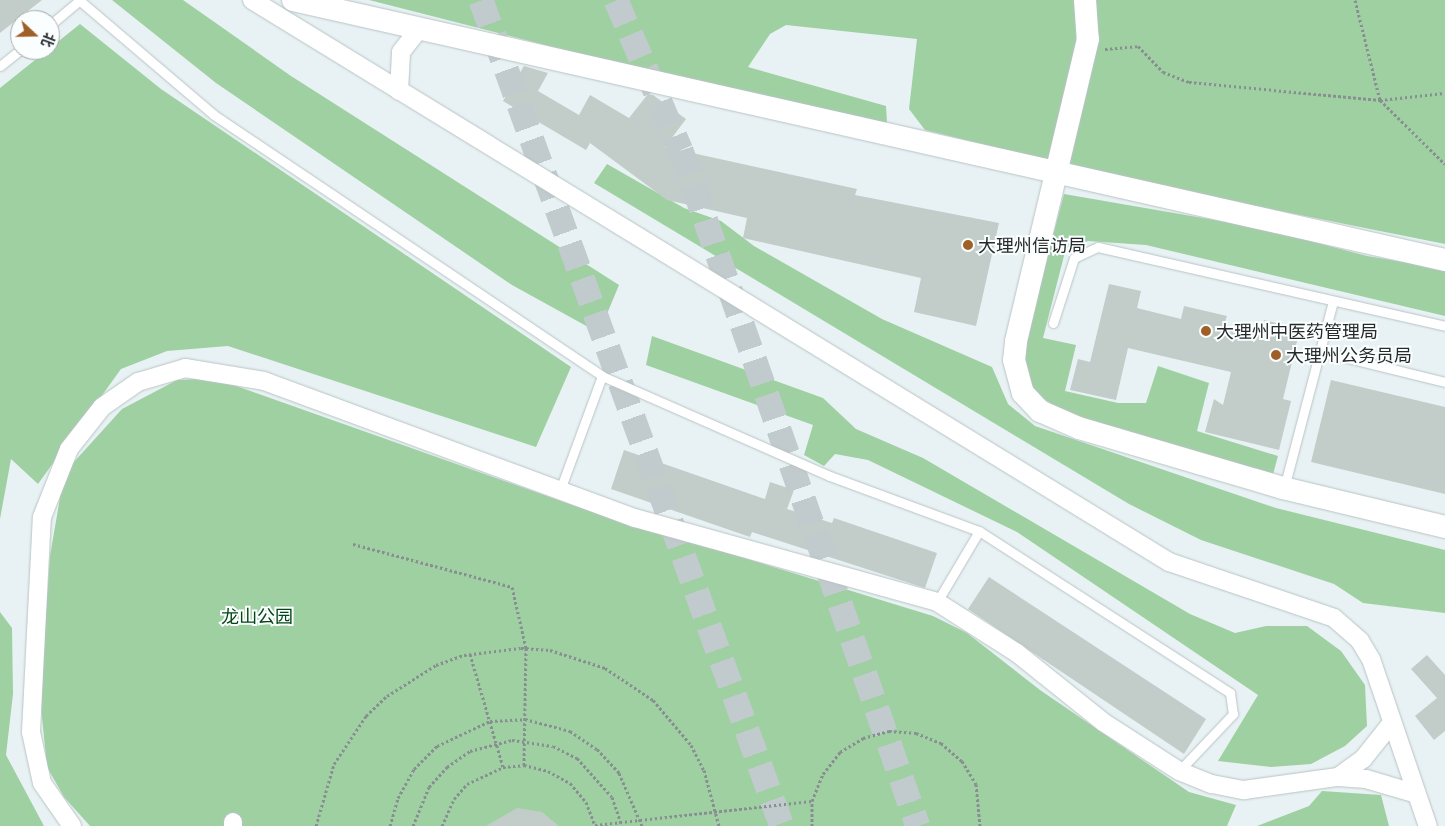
<!DOCTYPE html>
<meta charset="utf-8">
<style>
body{margin:0}
#map{position:relative;width:1445px;height:826px;overflow:hidden;background:#e8f2f4;font-family:Ubuntu,"Noto Sans SC",sans-serif}
div>[style]{position:absolute}
[style*='--x']{left:calc(var(--x)*1px);top:calc(var(--y)*1px);width:calc(var(--w)*1px);rotate:calc(var(--a)*1deg)}
.green>*{inset:0;background:#9fd0a2}
.building>*{inset:0;background:#c2ccc9}
.secondary-tunnel>*{height:25px;margin-top:-12.5px;transform-origin:0;background:repeating-linear-gradient(90deg,#c1cacc 0 25px,transparent 0 37px)}
.path>*{height:3px;margin-top:-1.5px;transform-origin:0;background:repeating-linear-gradient(90deg,#888f90 0 2.5px,transparent 0 5px)}
.roads{filter:drop-shadow(0 0 1px #b9c3c4) drop-shadow(0 0 1px #b9c3c4)}
.service>*{height:9px;margin:-4.5px;padding:0 4.5px;transform-origin:4.5px;border-radius:4.5px;background:#fff}
.minor>*{height:18px;margin:-9px;padding:0 9px;transform-origin:9px;border-radius:9px;background:#fff}
.tertiary>*{height:22px;margin:-11px;padding:0 11px;transform-origin:11px;border-radius:11px;background:#fff}
.dots>*{width:14px;height:14px;translate:-50% -50%;box-sizing:border-box;border:2px solid #fafeff;border-radius:50%}
span{translate:-50% -50%;white-space:nowrap;text-align:center;line-height:1.15;-webkit-text-stroke:4px #fafeff;paint-order:stroke}
.poi-label{font-size:18px;color:#262a2a}
.left{translate:0 -50%;text-align:left}
.park-label{font-size:18px;color:#044414}
.north{position:absolute;left:10px;top:10px;width:50px;height:50px;box-sizing:border-box;background:#fafeff;border:1px solid #a5a9aa;border-radius:50%;rotate:111deg;font-size:14px;font-weight:700;line-height:20px;text-align:center;color:#262a2a}
.north::after{content:'';display:block;margin:auto;width:18px;height:22px;background:#9f6028;clip-path:polygon(50% 0,100% 100%,50% 72%,0 100%)}
</style>
<div id="map">
<div class="green">
<i style="clip-path:polygon(112px 0,183px 0,291px 76px,619px 285px,599px 333px,512px 285px,216px 83px)"></i>
<i style="clip-path:polygon(369px 0,1445px 0,1445px 244px,1136px 182px,925px 130px,909px 109px,917px 39px,786px 25px,770px 34px,748px 67px,886px 106px,887px 123px,631px 67px)"></i>
<i style="clip-path:polygon(80px 24px,161px 89px,571px 367px,536px 447px,228px 346px,167px 351px,121px 369px,38px 484px,11px 459px,0 519px,0 88px)"></i>
<i style="clip-path:polygon(607px 164px,684px 208px,721px 221px,754px 246px,882px 319px,992px 367px,1008px 404px,1035px 426px,1276px 508px,1445px 550px,1445px 613px,1363px 603px,1334px 584px,1201px 540px,1129px 504px,594px 183px)"></i>
<i style="clip-path:polygon(1064px 194px,1261px 228px,1367px 256px,1445px 269px,1445px 316px,1146px 245px,1088px 241px,1066px 248px,1043px 338px,1076px 345px,1065px 391px,1118px 403px,1146px 403px,1158px 366px,1209px 383px,1197px 431px,1278px 456px,1272px 478px,1060px 411px,1035px 392px,1021px 356px)"></i>
<i style="clip-path:polygon(652px 336px,823px 398px,856px 429px,923px 458px,1190px 614px,1235px 633px,1266px 626px,1307px 626px,1341px 651px,1365px 685px,1367px 726px,1345px 746px,1311px 764px,1271px 767px,1218px 761px,1258px 695px,1017px 532px,868px 460px,835px 454px,824px 466px,804px 455px,813px 425px,646px 365px)"></i>
<i style="clip-path:polygon(200px 379px,225px 382px,578px 507px,933px 616px,967px 633px,1040px 690px,1189px 792px,1236px 805px,1227px 826px,90px 826px,64px 797px,47px 767px,40px 697px,50px 556px,62px 486px,73px 463px,122px 409px,177px 380px)"></i>
<i style="clip-path:polygon(0 612px,12px 628px,13px 694px,6px 755px,44px 826px,0 826px)"></i>
<i style="clip-path:polygon(1322px 791px,1381px 795px,1389px 826px,1257px 826px,1309px 806px)"></i>
</div>
<div class="building">
<i style="clip-path:polygon(0 0,42px 0,0 33px)"></i>
<i style="clip-path:polygon(524px 66px,548px 73px,538px 91px,579px 115px,590px 95px,629px 118px,648px 94px,653px 95px,686px 119px,665px 147px,857px 189px,855px 195px,999px 223px,976px 326px,914px 312px,921px 278px,743px 238px,747px 218px,667px 200px,590px 143px,586px 150px,503px 101px)"></i>
<i style="clip-path:polygon(1109px 284px,1141px 291px,1137px 308px,1181px 319px,1184px 306px,1227px 316px,1224px 325px,1260px 334px,1264px 320px,1300px 329px,1283px 399px,1291px 401px,1279px 450px,1205px 432px,1214px 399px,1223px 405px,1231px 372px,1128px 348px,1116px 400px,1070px 390px,1078px 359px,1090px 362px)"></i>
<i style="clip-path:polygon(1331px 380px,1445px 407px,1445px 494px,1311px 462px)"></i>
<i style="clip-path:polygon(624px 450px,765px 499px,770px 482px,794px 490px,787px 509px,832px 523px,834px 518px,937px 553px,925px 588px,752px 532px,750px 537px,611px 489px)"></i>
<i style="clip-path:polygon(989px 577px,1206px 719px,1184px 754px,968px 609px)"></i>
<i style="clip-path:polygon(1427px 655px,1445px 675px,1445px 731px,1434px 740px,1415px 716px,1437px 698px,1411px 669px)"></i>
<i style="clip-path:polygon(517px 808px,542px 812px,559px 826px,486px 826px)"></i>
</div>
<div class="secondary-tunnel">
<i style="--x:481;--y:0;--w:879;--a:69.98"></i>
<i style="--x:616;--y:0;--w:163;--a:66.6"></i>
<i style="--x:681;--y:150;--w:716;--a:70.68"></i>
</div>
<div class="path">
<i style="--x:1355;--y:0;--w:103;--a:76"></i>
<i style="--x:1380;--y:100;--w:91;--a:44.6"></i>
<i style="--x:1105;--y:49;--w:33;--a:-5"></i>
<i style="--x:1138;--y:46;--w:36;--a:46"></i>
<i style="--x:1163;--y:72;--w:28;--a:21"></i>
<i style="--x:1189;--y:82;--w:192;--a:5.4"></i>
<i style="--x:1380;--y:100;--w:65;--a:-6.1"></i>
<i style="--x:353;--y:544;--w:165;--a:15.1"></i>
<i style="--x:512;--y:587;--w:63;--a:77.1"></i>
<i style="--x:526;--y:648;--w:117;--a:91"></i>
<i style="--x:470;--y:654;--w:118;--a:73.7"></i>
<i style="--x:595;--y:825;--w:218;--a:-6.3"></i>
<i style="--x:316;--y:826;--w:65;--a:-73.8"></i>
<i style="--x:334;--y:764;--w:58;--a:-56.3"></i>
<i style="--x:366;--y:716;--w:29;--a:-44"></i>
<i style="--x:387;--y:696;--w:58;--a:-32.3"></i>
<i style="--x:436;--y:665;--w:30;--a:-20"></i>
<i style="--x:464;--y:655;--w:57;--a:-7"></i>
<i style="--x:521;--y:648;--w:29;--a:4"></i>
<i style="--x:550;--y:650;--w:58;--a:18.1"></i>
<i style="--x:605;--y:668;--w:58;--a:33.7"></i>
<i style="--x:653;--y:700;--w:59;--a:49.8"></i>
<i style="--x:691;--y:745;--w:28;--a:63"></i>
<i style="--x:704;--y:770;--w:58;--a:75"></i>
<i style="--x:390;--y:826;--w:29;--a:-74"></i>
<i style="--x:398;--y:798;--w:33;--a:-61"></i>
<i style="--x:414;--y:769;--w:33;--a:-45"></i>
<i style="--x:437;--y:746;--w:59;--a:-25.3"></i>
<i style="--x:490;--y:721;--w:35;--a:-3"></i>
<i style="--x:525;--y:719;--w:47;--a:14.9"></i>
<i style="--x:570;--y:731;--w:32;--a:34"></i>
<i style="--x:597;--y:749;--w:33;--a:47"></i>
<i style="--x:619;--y:773;--w:58;--a:66.5"></i>
<i style="--x:413;--y:826;--w:42;--a:-67.7"></i>
<i style="--x:429;--y:787;--w:27;--a:-48"></i>
<i style="--x:447;--y:767;--w:28;--a:-35"></i>
<i style="--x:470;--y:751;--w:43;--a:-14.7"></i>
<i style="--x:512;--y:740;--w:41;--a:8.3"></i>
<i style="--x:553;--y:746;--w:27;--a:27"></i>
<i style="--x:577;--y:758;--w:52;--a:48.1"></i>
<i style="--x:612;--y:797;--w:31;--a:71"></i>
<i style="--x:442;--y:826;--w:30;--a:-66"></i>
<i style="--x:454;--y:799;--w:20;--a:-49"></i>
<i style="--x:467;--y:784;--w:40;--a:-25"></i>
<i style="--x:503;--y:767;--w:21;--a:-5"></i>
<i style="--x:524;--y:765;--w:25;--a:14"></i>
<i style="--x:548;--y:771;--w:25;--a:29"></i>
<i style="--x:570;--y:783;--w:25;--a:50"></i>
<i style="--x:586;--y:802;--w:25;--a:69"></i>
<i style="--x:812;--y:826;--w:25;--a:-90"></i>
<i style="--x:812;--y:801;--w:29;--a:-68"></i>
<i style="--x:823;--y:774;--w:28;--a:-52"></i>
<i style="--x:840;--y:752;--w:27;--a:-31"></i>
<i style="--x:863;--y:738;--w:27;--a:-15"></i>
<i style="--x:889;--y:731;--w:27;--a:4"></i>
<i style="--x:916;--y:733;--w:27;--a:22"></i>
<i style="--x:941;--y:743;--w:28;--a:41"></i>
<i style="--x:962;--y:761;--w:27;--a:59"></i>
<i style="--x:976;--y:784;--w:42;--a:84.6"></i>
</div>
<div class="roads">
<div class="service">
<i style="--x:79;--y:0;--w:177;--a:40.4"></i>
<i style="--x:214;--y:115;--w:468;--a:33.9"></i>
<i style="--x:602;--y:376;--w:249;--a:23.7"></i>
<i style="--x:830;--y:476;--w:159;--a:20.3"></i>
<i style="--x:979;--y:531;--w:299;--a:32.8"></i>
<i style="--x:1230;--y:693;--w:21;--a:82"></i>
<i style="--x:1233;--y:714;--w:79;--a:133.5"></i>
<i style="--x:50;--y:25;--w:38;--a:-40"></i>
<i style="--x:0;--y:66;--w:26;--a:-39"></i>
<i style="--x:1053;--y:323;--w:68;--a:-72.1"></i>
<i style="--x:1074;--y:258;--w:26;--a:-25"></i>
<i style="--x:1098;--y:247;--w:356;--a:12.8"></i>
<i style="--x:1319;--y:351;--w:130;--a:13.8"></i>
<i style="--x:1284;--y:488;--w:193;--a:-75.3"></i>
<i style="--x:560;--y:490;--w:121;--a:-69.8"></i>
<i style="--x:937;--y:602;--w:82;--a:-59.4"></i>
</div>
<div class="minor">
<i style="--x:252;--y:0;--w:1076;--a:31.5"></i>
<i style="--x:1169;--y:562;--w:174;--a:18.7"></i>
<i style="--x:1334;--y:618;--w:35;--a:41"></i>
<i style="--x:1360;--y:641;--w:21;--a:59"></i>
<i style="--x:1371;--y:659;--w:176;--a:71.2"></i>
<i style="--x:399;--y:91;--w:39;--a:-87"></i>
<i style="--x:401;--y:52;--w:29;--a:-52"></i>
<i style="--x:1338;--y:777;--w:28;--a:4"></i>
<i style="--x:1366;--y:779;--w:50;--a:16.3"></i>
<i style="--x:72;--y:826;--w:52;--a:-124.9"></i>
<i style="--x:42;--y:783;--w:52;--a:-102.2"></i>
<i style="--x:31;--y:732;--w:215;--a:-87.1"></i>
<i style="--x:42;--y:517;--w:73;--a:-68.3"></i>
<i style="--x:69;--y:449;--w:53;--a:-51.8"></i>
<i style="--x:102;--y:407;--w:44;--a:-34.8"></i>
<i style="--x:138;--y:382;--w:49;--a:-16.6"></i>
<i style="--x:185;--y:368;--w:80;--a:9.3"></i>
<i style="--x:264;--y:381;--w:395;--a:20.3"></i>
<i style="--x:635;--y:518;--w:313;--a:15.5"></i>
<i style="--x:937;--y:602;--w:95;--a:32.5"></i>
<i style="--x:1017;--y:653;--w:110;--a:38.7"></i>
<i style="--x:1103;--y:722;--w:90;--a:32.8"></i>
<i style="--x:1179;--y:771;--w:35;--a:22"></i>
<i style="--x:1212;--y:784;--w:33;--a:11"></i>
<i style="--x:1244;--y:790;--w:95;--a:-7.9"></i>
<i style="--x:1338;--y:777;--w:31;--a:-36"></i>
<i style="--x:1363;--y:759;--w:43;--a:-51.5"></i>
<i style="--x:233;--y:826;--w:4;--a:-90"></i>
</div>
<div class="tertiary">
<i style="--x:293;--y:0;--w:1181;--a:12.72"></i>
<i style="--x:1085;--y:0;--w:39;--a:86"></i>
<i style="--x:1088;--y:39;--w:311;--a:103.4"></i>
<i style="--x:1016;--y:342;--w:18;--a:96"></i>
<i style="--x:1014;--y:360;--w:34;--a:75"></i>
<i style="--x:1023;--y:393;--w:25;--a:47"></i>
<i style="--x:1040;--y:411;--w:43;--a:23.6"></i>
<i style="--x:1079;--y:428;--w:213;--a:16.4"></i>
<i style="--x:1283;--y:488;--w:167;--a:13.5"></i>
</div>
</div>
<div class="dots">
<i style="left:968px;top:245px;background:#9f6028"></i>
<i style="left:1206px;top:331px;background:#9f6028"></i>
<i style="left:1276px;top:355px;background:#9f6028"></i>
</div>
<div class="poi-label">
<span class="left" style="left:978px;top:245px">大理州信访局</span>
<span class="left" style="left:1216px;top:331px">大理州中医药管理局</span>
<span class="left" style="left:1286px;top:355px">大理州公务员局</span>
</div>
<div class="park-label">
<span style="left:257px;top:616px">龙山公园</span>
</div>
<div class="north">北</div>
</div>
